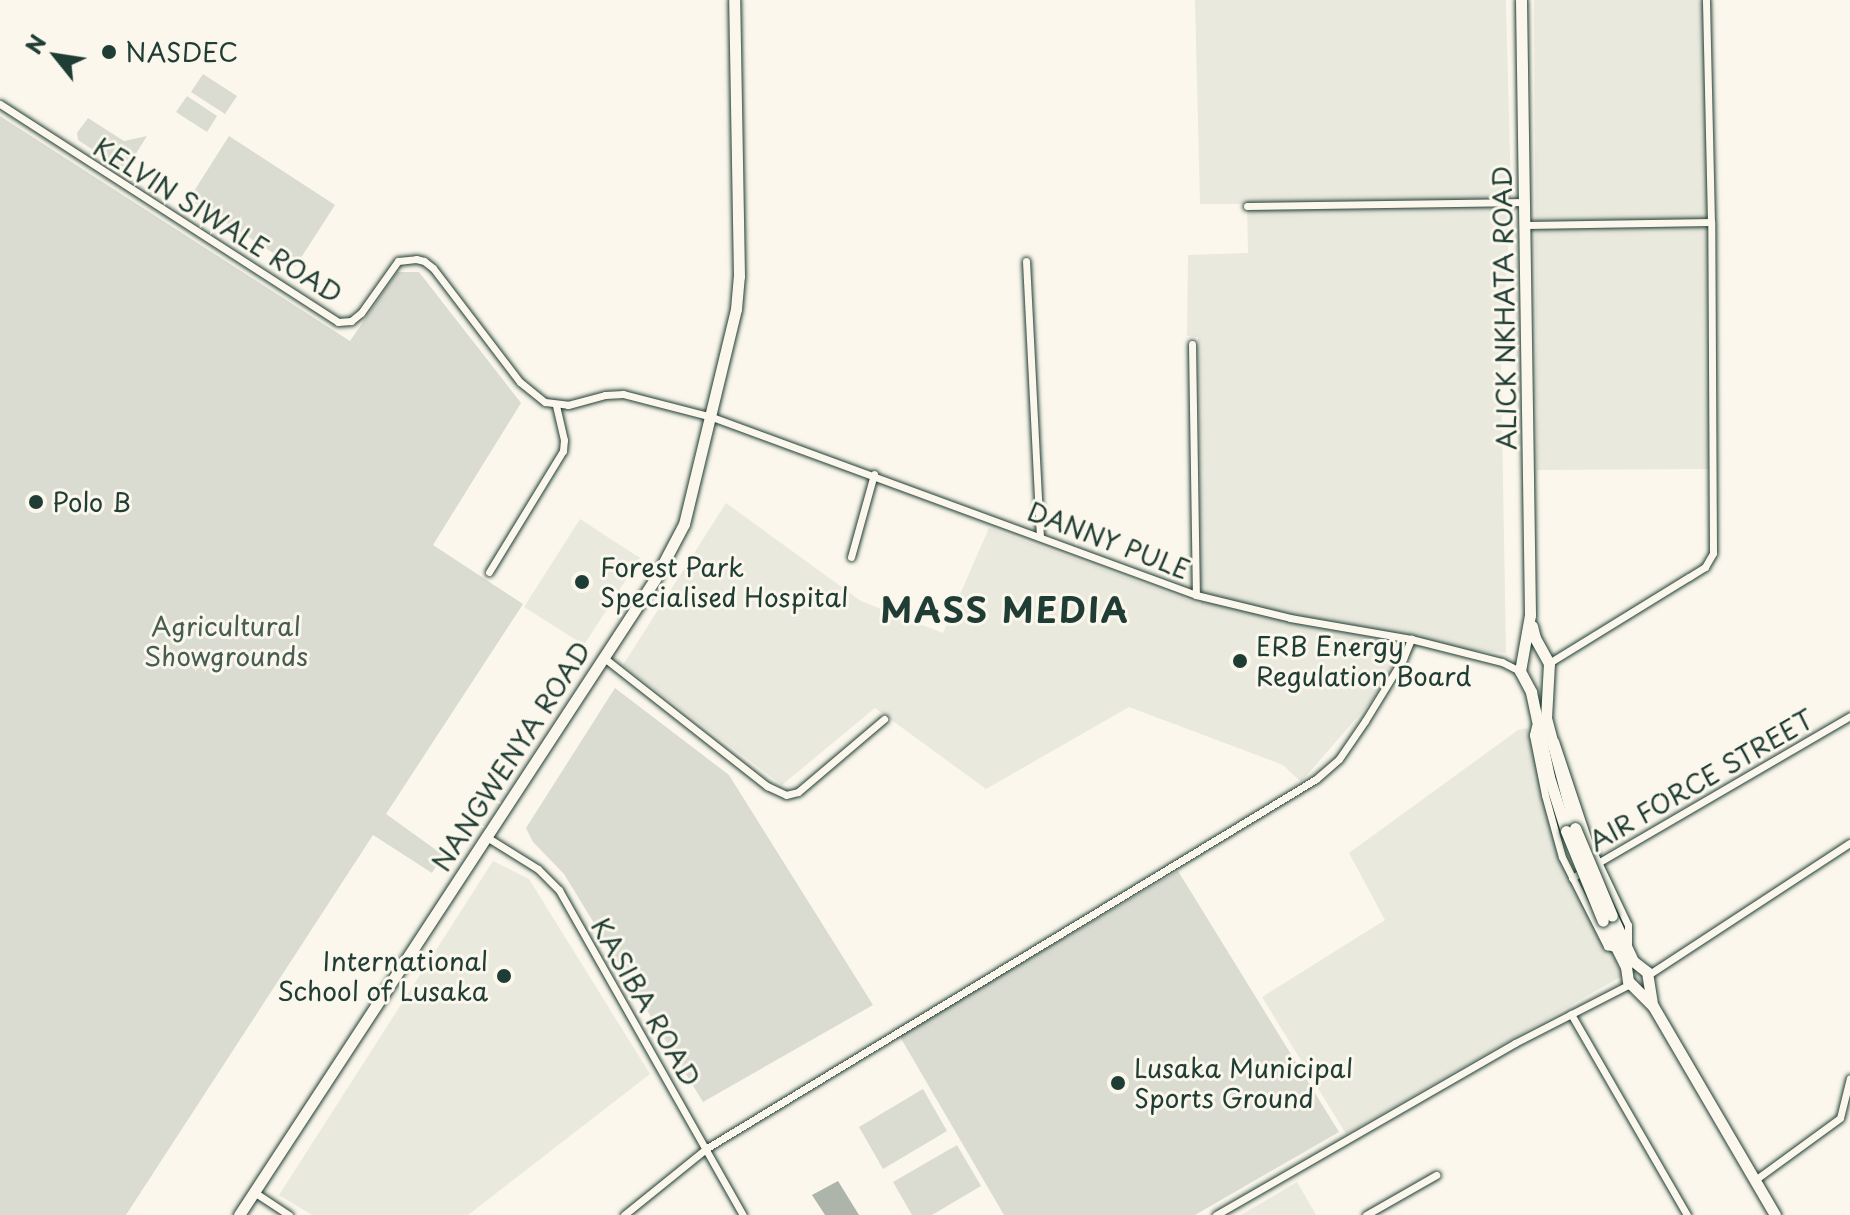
<!DOCTYPE html>
<style>
body{margin:0}
#map{position:relative;width:1850px;height:1215px;overflow:hidden;background:#fbf7ec;font-family:"Playpen Sans",sans-serif}
div>[style]{position:absolute}
[style*='--x']{left:calc(var(--x)*1px);top:calc(var(--y)*1px);width:calc(var(--w)*1px);rotate:calc(var(--a)*1deg)}
.built>*{inset:0;background:#eae9de}
.green>*{inset:0;background:#dbdcd1}
.water>*{inset:0;background:#adb4aa}
.roads{filter:drop-shadow(0 0 2px #1f3d34) drop-shadow(0 0 2px #1f3d34)}
.minor>*{height:7px;margin:-3.5px;padding:0 3.5px;transform-origin:3.5px;border-radius:3.5px;background:#fbf7ec}
.secondary>*{height:11px;margin:-5.5px;padding:0 5.5px;transform-origin:5.5px;border-radius:5.5px;background:#fbf7ec}
.bridges{filter:drop-shadow(0 0 2px #1f3d34) drop-shadow(0 0 2px #1f3d34)}
.secondary-bridge>*{height:11px;margin:-5.5px;padding:0 5.5px;transform-origin:5.5px;border-radius:5.5px;background:#fbf7ec}
.dots>*{width:22px;height:22px;translate:-50% -50%;box-sizing:border-box;border:4px solid #fbf7ec;border-radius:50%}
span{translate:-50% -50%;white-space:nowrap;text-align:center;line-height:1.15;-webkit-text-stroke:6px #fbf7ec;paint-order:stroke}
.poi-label{font-size:26px;color:#1f3d34}
.left{translate:0 -50%;text-align:left}
.right{translate:-100% -50%;text-align:right}
.street-label{font-size:26px;color:#1f3d34}
.park-label{font-size:26px;color:#455d53}
.district-label{font-size:34px;color:#1f3d34;font-weight:700;letter-spacing:2px}
.north{position:absolute;left:16px;top:16px;width:80px;height:80px;-webkit-text-stroke:6px #fbf7ec;paint-order:stroke;rotate:300deg;font-size:22px;font-weight:700;line-height:32px;text-align:center;color:#1f3d34}
.north::after{content:'';display:block;margin:auto;width:28px;height:36px;background:#1f3d34;clip-path:polygon(50% 0,100% 100%,50% 72%,0 100%)}
</style>
<div id="map">
<div class="built">
<i style="clip-path:polygon(1195px 0,1506px 0,1511px 196px,1501px 363px,1506px 653px,1418px 647px,1301px 782px,1283px 765px,1129px 707px,986px 789px,875px 708px,782px 785px,623px 665px,726px 503px,861px 601px,943px 633px,989px 528px,1201px 605px,1198px 337px,1187px 336px,1188px 255px,1248px 253px,1247px 204px,1200px 204px)"></i>
<i style="clip-path:polygon(1534px 0,1704px 0,1713px 469px,1537px 470px)"></i>
<i style="clip-path:polygon(580px 519px,640px 558px,584px 645px,524px 607px)"></i>
<i style="clip-path:polygon(1527px 728px,1622px 976px,1346px 1134px,1262px 997px,1385px 920px,1349px 853px,1518px 730px)"></i>
<i style="clip-path:polygon(493px 861px,529px 879px,650px 1074px,468px 1215px,312px 1215px,279px 1195px)"></i>
<i style="clip-path:polygon(1297px 1182px,1316px 1215px,1241px 1215px)"></i>
</div>
<div class="green">
<i style="clip-path:polygon(203px 74px,237px 96px,225px 114px,191px 92px)"></i>
<i style="clip-path:polygon(187px 96px,217px 116px,207px 132px,176px 112px)"></i>
<i style="clip-path:polygon(0 116px,350px 341px,397px 272px,419px 272px,521px 403px,433px 545px,523px 604px,386px 814px,443px 855px,432px 873px,373px 835px,126px 1215px,0 1215px)"></i>
<i style="clip-path:polygon(88px 118px,124px 141px,147px 136px,125px 171px,78px 140px,77px 133px)"></i>
<i style="clip-path:polygon(229px 136px,335px 205px,295px 267px,189px 199px)"></i>
<i style="clip-path:polygon(615px 688px,729px 775px,873px 1005px,703px 1102px,564px 874px,533px 842px,526px 828px)"></i>
<i style="clip-path:polygon(1178px 871px,1339px 1132px,1195px 1215px,1004px 1215px,899px 1035px)"></i>
<i style="clip-path:polygon(923px 1089px,947px 1131px,883px 1169px,859px 1127px)"></i>
<i style="clip-path:polygon(957px 1145px,981px 1186px,932px 1215px,912px 1215px,893px 1182px)"></i>
</div>
<div class="water">
<i style="clip-path:polygon(838px 1181px,859px 1215px,825px 1215px,812px 1195px)"></i>
</div>
<div class="roads">
<div class="minor">
<i style="--x:0;--y:104;--w:402;--a:32.8"></i>
<i style="--x:338;--y:322;--w:13;--a:-4"></i>
<i style="--x:351;--y:321;--w:13;--a:-39"></i>
<i style="--x:361;--y:313;--w:64;--a:-54.6"></i>
<i style="--x:398;--y:261;--w:18;--a:-6"></i>
<i style="--x:416;--y:259;--w:8;--a:14"></i>
<i style="--x:424;--y:261;--w:11;--a:38"></i>
<i style="--x:433;--y:268;--w:143;--a:52.7"></i>
<i style="--x:520;--y:382;--w:32;--a:39"></i>
<i style="--x:545;--y:402;--w:23;--a:7"></i>
<i style="--x:568;--y:405;--w:38;--a:-15"></i>
<i style="--x:605;--y:395;--w:18;--a:-3"></i>
<i style="--x:623;--y:394;--w:92;--a:14.5"></i>
<i style="--x:712;--y:417;--w:516;--a:20.19"></i>
<i style="--x:1196;--y:595;--w:97;--a:13.7"></i>
<i style="--x:1290;--y:618;--w:123;--a:9.8"></i>
<i style="--x:1411;--y:639;--w:94;--a:14.2"></i>
<i style="--x:1502;--y:662;--w:20;--a:27"></i>
<i style="--x:1247;--y:206;--w:278;--a:-0.8"></i>
<i style="--x:1526;--y:225;--w:185;--a:-0.9"></i>
<i style="--x:1026;--y:261;--w:275;--a:87.1"></i>
<i style="--x:1192;--y:344;--w:251;--a:89.1"></i>
<i style="--x:851;--y:557;--w:86;--a:-74.5"></i>
<i style="--x:489;--y:572;--w:142;--a:-58.6"></i>
<i style="--x:563;--y:451;--w:11;--a:-85"></i>
<i style="--x:564;--y:440;--w:36;--a:-103"></i>
<i style="--x:603;--y:657;--w:209;--a:38.2"></i>
<i style="--x:767;--y:786;--w:21;--a:25"></i>
<i style="--x:786;--y:795;--w:12;--a:-14"></i>
<i style="--x:798;--y:792;--w:113;--a:-40.3"></i>
<i style="--x:1549;--y:663;--w:164;--a:-31.6"></i>
<i style="--x:1689;--y:577;--w:19;--a:-32"></i>
<i style="--x:1705;--y:567;--w:16;--a:-60"></i>
<i style="--x:1713;--y:553;--w:331;--a:-90.3"></i>
<i style="--x:1711;--y:222;--w:222;--a:-91.3"></i>
<i style="--x:1535;--y:726;--w:9;--a:103"></i>
<i style="--x:1533;--y:735;--w:61;--a:78.7"></i>
<i style="--x:1545;--y:795;--w:64;--a:74.7"></i>
<i style="--x:1562;--y:857;--w:100;--a:63.2"></i>
<i style="--x:1607;--y:946;--w:8;--a:14"></i>
<i style="--x:1555;--y:741;--w:108;--a:71.6"></i>
<i style="--x:1589;--y:843;--w:91;--a:64.6"></i>
<i style="--x:1628;--y:925;--w:24;--a:90"></i>
<i style="--x:485;--y:836;--w:62;--a:31.9"></i>
<i style="--x:538;--y:869;--w:30;--a:45"></i>
<i style="--x:559;--y:890;--w:373;--a:60.5"></i>
<i style="--x:1572;--y:878;--w:322;--a:-30.2"></i>
<i style="--x:1648;--y:975;--w:241;--a:-33.2"></i>
<i style="--x:1571;--y:1014;--w:232;--a:60"></i>
<i style="--x:1755;--y:1180;--w:105;--a:-36.1"></i>
<i style="--x:1840;--y:1118;--w:41;--a:-76"></i>
<i style="--x:254;--y:1192;--w:42;--a:33.3"></i>
<i style="--x:624;--y:1215;--w:107;--a:-38.9"></i>
<i style="--x:707;--y:1148;--w:712;--a:-31.21"></i>
<i style="--x:1316;--y:779;--w:30;--a:-41"></i>
<i style="--x:1339;--y:759;--w:46;--a:-55.6"></i>
<i style="--x:1365;--y:721;--w:73;--a:-58.5"></i>
<i style="--x:1403;--y:659;--w:22;--a:-68"></i>
<i style="--x:1216;--y:1215;--w:345;--a:-29.9"></i>
<i style="--x:1515;--y:1043;--w:129;--a:-27.2"></i>
<i style="--x:1366;--y:1215;--w:81;--a:-29.7"></i>
</div>
<div class="secondary">
<i style="--x:1521;--y:0;--w:615;--a:89.16"></i>
<i style="--x:1530;--y:615;--w:57;--a:100.1"></i>
<i style="--x:1520;--y:671;--w:24;--a:62"></i>
<i style="--x:1531;--y:692;--w:87;--a:78"></i>
<i style="--x:1549;--y:777;--w:57;--a:72.5"></i>
<i style="--x:1532;--y:626;--w:12;--a:76"></i>
<i style="--x:1535;--y:638;--w:29;--a:61"></i>
<i style="--x:1549;--y:663;--w:55;--a:93.1"></i>
<i style="--x:1546;--y:718;--w:114;--a:75.2"></i>
<i style="--x:1612;--y:916;--w:50;--a:65"></i>
<i style="--x:1633;--y:961;--w:18;--a:38"></i>
<i style="--x:1647;--y:972;--w:30;--a:81"></i>
<i style="--x:1603;--y:921;--w:51;--a:63.4"></i>
<i style="--x:1626;--y:967;--w:14;--a:82"></i>
<i style="--x:1628;--y:981;--w:35;--a:45"></i>
<i style="--x:1653;--y:1006;--w:242;--a:59.7"></i>
<i style="--x:239;--y:1215;--w:760;--a:-56.81"></i>
<i style="--x:655;--y:579;--w:62;--a:-62.2"></i>
<i style="--x:684;--y:524;--w:221;--a:-76.4"></i>
<i style="--x:736;--y:309;--w:33;--a:-85"></i>
<i style="--x:739;--y:276;--w:276;--a:-91"></i>
</div>
</div>
<div class="bridges">
<div class="secondary-bridge">
<i style="--x:1575;--y:828;--w:95;--a:67.2"></i>
<i style="--x:1566;--y:831;--w:97;--a:67.7"></i>
</div>
</div>
<div class="dots">
<i style="left:109px;top:52px;background:#1f3d34"></i>
<i style="left:36px;top:502px;background:#1f3d34"></i>
<i style="left:582px;top:582px;background:#1f3d34"></i>
<i style="left:1240px;top:661px;background:#1f3d34"></i>
<i style="left:504px;top:976px;background:#1f3d34"></i>
<i style="left:1118px;top:1083px;background:#1f3d34"></i>
</div>
<div class="poi-label">
<span class="left" style="left:125px;top:52px">NASDEC</span>
<span class="left" style="left:52px;top:502px">Polo B</span>
<span class="left" style="left:600px;top:582px">Forest Park<br>Specialised Hospital</span>
<span class="left" style="left:1256px;top:661px">ERB Energy<br>Regulation Board</span>
<span class="right" style="left:488px;top:976px">International<br>School of Lusaka</span>
<span class="left" style="left:1134px;top:1083px">Lusaka Municipal<br>Sports Ground</span>
</div>
<div class="street-label">
<span style="left:218px;top:220px;rotate:32deg">KELVIN SIWALE ROAD</span>
<span style="left:1504px;top:308px;rotate:-91deg">ALICK NKHATA ROAD</span>
<span style="left:1109px;top:540px;rotate:21deg">DANNY PULE</span>
<span style="left:511px;top:756px;rotate:-57deg">NANGWENYA ROAD</span>
<span style="left:1701px;top:780px;rotate:-30deg">AIR FORCE STREET</span>
<span style="left:646px;top:1002px;rotate:60deg">KASIBA ROAD</span>
</div>
<div class="park-label">
<span style="left:226px;top:641px">Agricultural<br>Showgrounds</span>
</div>
<div class="district-label">
<span style="left:1005px;top:610px">MASS MEDIA</span>
</div>
<div class="north">N</div>
</div>
